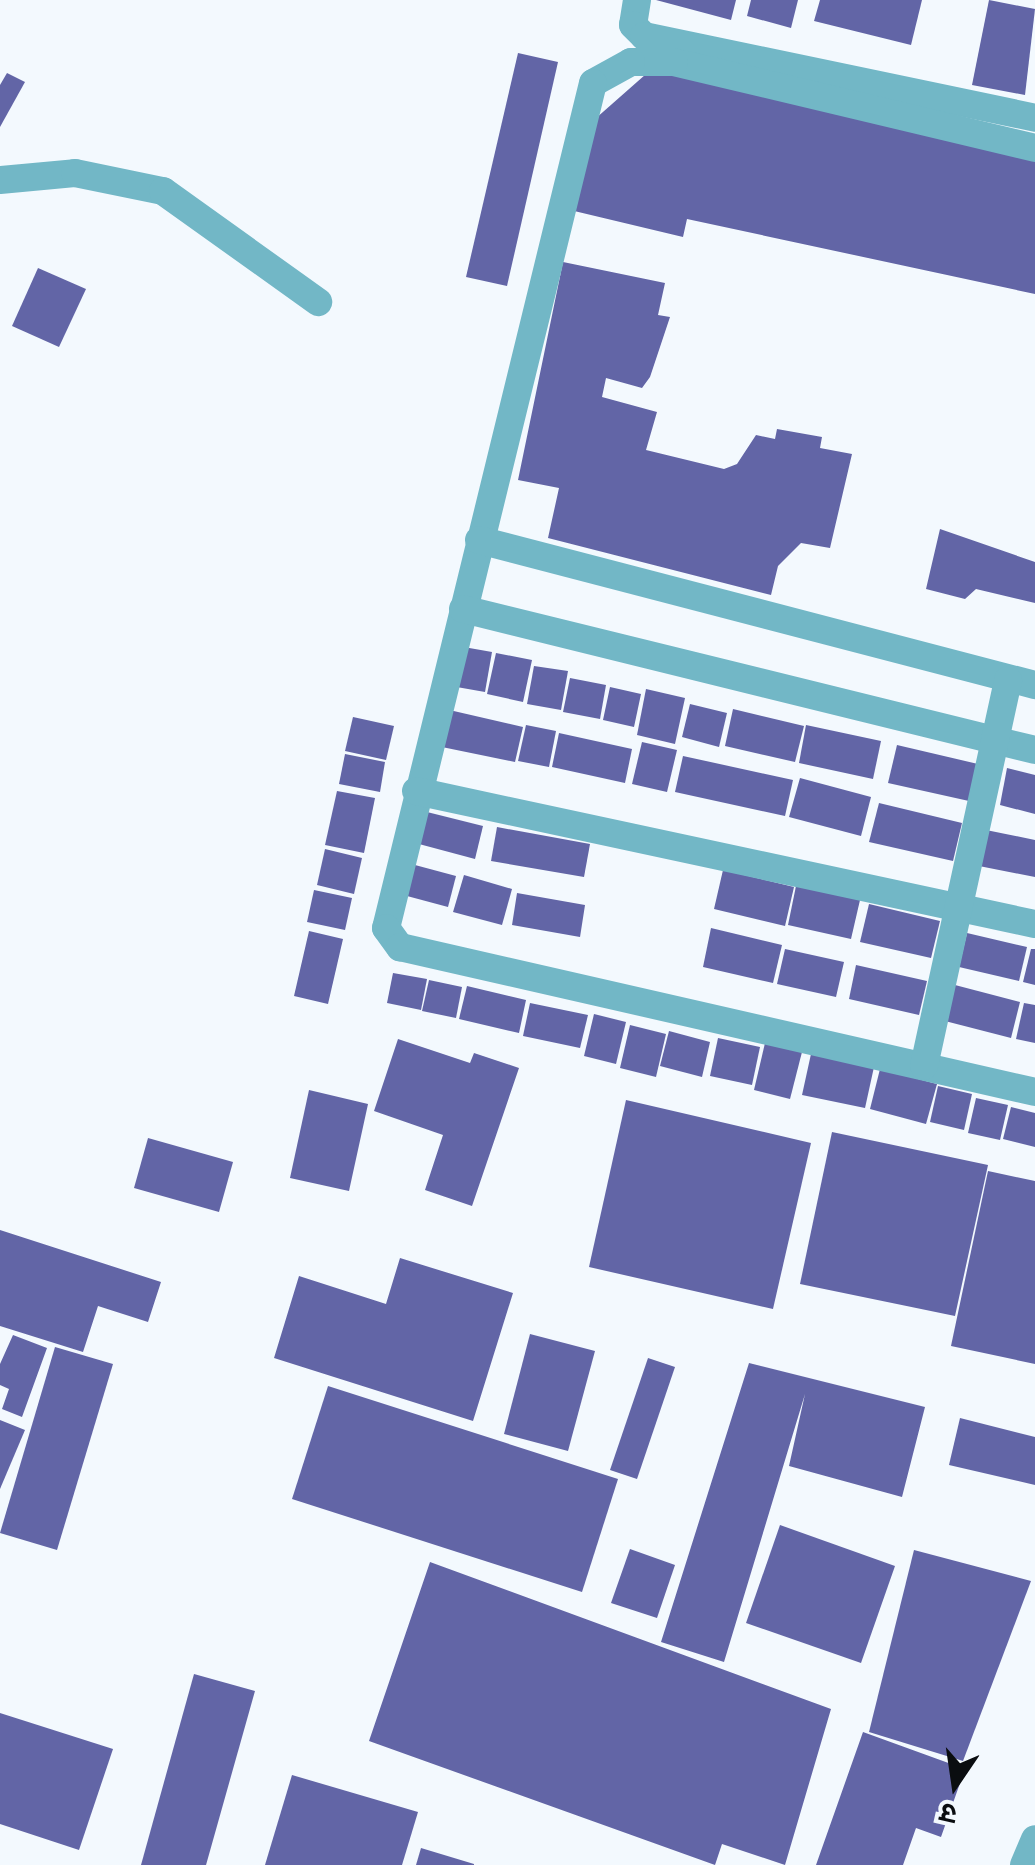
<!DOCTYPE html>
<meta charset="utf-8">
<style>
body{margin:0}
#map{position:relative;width:1035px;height:1865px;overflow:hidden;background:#f3f9fe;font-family:Mulish,"Noto Sans Devanagari",sans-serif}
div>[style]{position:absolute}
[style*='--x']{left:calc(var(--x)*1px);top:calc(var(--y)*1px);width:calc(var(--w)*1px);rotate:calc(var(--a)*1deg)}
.building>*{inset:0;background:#6265a6}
.minor>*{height:28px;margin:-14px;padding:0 14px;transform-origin:14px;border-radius:14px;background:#72b7c6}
span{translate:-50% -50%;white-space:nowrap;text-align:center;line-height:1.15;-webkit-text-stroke:9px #f3f9fe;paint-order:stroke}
.north{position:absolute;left:905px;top:1735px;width:100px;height:100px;-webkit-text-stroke:8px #f3f9fe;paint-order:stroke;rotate:193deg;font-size:28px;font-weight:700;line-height:40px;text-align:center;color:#0a0d10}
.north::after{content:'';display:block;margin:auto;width:35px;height:45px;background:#0a0d10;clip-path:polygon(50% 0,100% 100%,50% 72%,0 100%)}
</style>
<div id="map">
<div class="building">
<i style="clip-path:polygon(656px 0,736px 0,731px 20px)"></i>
<i style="clip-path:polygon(751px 0,798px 0,791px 28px,747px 16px)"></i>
<i style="clip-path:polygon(820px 0,922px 0,911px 45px,814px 21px)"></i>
<i style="clip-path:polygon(989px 0,1035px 9px,1025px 95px,972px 85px)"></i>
<i style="clip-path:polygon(518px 53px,558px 62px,507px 286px,466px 277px)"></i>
<i style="clip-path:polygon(654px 67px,1035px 155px,1035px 294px,687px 219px,683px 237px,570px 210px,595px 119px)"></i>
<i style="clip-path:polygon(7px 73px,25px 82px,0 127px,0 85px)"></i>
<i style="clip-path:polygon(563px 262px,665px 283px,658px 315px,670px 317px,650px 377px,642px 388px,606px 378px,602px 397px,657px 412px,646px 450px,724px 469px,737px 464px,756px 435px,775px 439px,777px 429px,822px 437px,820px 448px,852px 454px,830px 548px,801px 543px,778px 566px,771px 595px,548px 538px,559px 488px,518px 480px)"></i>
<i style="clip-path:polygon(38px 268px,86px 289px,59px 347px,12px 326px)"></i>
<i style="clip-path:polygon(940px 529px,1035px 562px,1035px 603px,976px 589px,965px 599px,926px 589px)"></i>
<i style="clip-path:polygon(458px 646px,492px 652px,485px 692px,451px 686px)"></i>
<i style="clip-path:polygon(496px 653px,532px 660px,523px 702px,487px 694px)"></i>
<i style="clip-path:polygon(534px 666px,568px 671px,561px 710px,527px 704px)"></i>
<i style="clip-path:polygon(570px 678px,606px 685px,600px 719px,563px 712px)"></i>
<i style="clip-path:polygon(610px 687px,641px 694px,634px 727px,603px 720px)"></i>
<i style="clip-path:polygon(646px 689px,685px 698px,675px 744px,637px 735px)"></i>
<i style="clip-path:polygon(690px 704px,727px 713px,719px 747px,682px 737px)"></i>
<i style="clip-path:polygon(445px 709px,523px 727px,515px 762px,437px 746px)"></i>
<i style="clip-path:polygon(733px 709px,804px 726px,795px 762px,725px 746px)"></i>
<i style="clip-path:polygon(353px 717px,394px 726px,386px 760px,345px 751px)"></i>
<i style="clip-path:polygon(526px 725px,556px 731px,549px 767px,518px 761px)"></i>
<i style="clip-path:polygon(806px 725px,881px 741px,873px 779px,799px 763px)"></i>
<i style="clip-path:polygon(559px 733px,632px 749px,625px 783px,552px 767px)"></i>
<i style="clip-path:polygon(642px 742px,677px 750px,667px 792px,632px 784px)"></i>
<i style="clip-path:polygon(897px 745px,978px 764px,969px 801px,888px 783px)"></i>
<i style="clip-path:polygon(345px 754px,385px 762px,380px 792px,339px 784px)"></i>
<i style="clip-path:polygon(683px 756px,793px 780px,785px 816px,675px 792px)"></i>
<i style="clip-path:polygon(1007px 768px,1035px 775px,1035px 814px,1000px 805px)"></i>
<i style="clip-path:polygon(800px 778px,871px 797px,861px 836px,789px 817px)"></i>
<i style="clip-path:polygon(337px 791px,375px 798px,364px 853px,325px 845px)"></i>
<i style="clip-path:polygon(879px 803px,962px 823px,953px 861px,869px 842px)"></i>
<i style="clip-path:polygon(427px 812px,483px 826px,475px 859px,419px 844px)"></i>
<i style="clip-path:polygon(497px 827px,590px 844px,584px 877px,491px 861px)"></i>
<i style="clip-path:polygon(986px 830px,1035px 840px,1035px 877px,979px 866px)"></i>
<i style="clip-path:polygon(325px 849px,362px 858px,354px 894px,317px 885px)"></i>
<i style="clip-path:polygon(415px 865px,456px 876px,448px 907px,407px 896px)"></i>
<i style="clip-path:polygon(723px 870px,794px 887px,785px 926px,714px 909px)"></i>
<i style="clip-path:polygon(464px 875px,512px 889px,502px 925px,453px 912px)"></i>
<i style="clip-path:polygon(796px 886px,860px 900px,851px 939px,788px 925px)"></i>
<i style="clip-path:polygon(314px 890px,352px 898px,345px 930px,307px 922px)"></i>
<i style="clip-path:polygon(517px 893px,585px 905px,580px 937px,512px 925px)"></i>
<i style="clip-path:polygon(869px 904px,940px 921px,931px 958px,860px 942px)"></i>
<i style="clip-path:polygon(711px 928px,782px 945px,773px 983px,703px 967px)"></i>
<i style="clip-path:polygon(309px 931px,343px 939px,328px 1004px,294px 996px)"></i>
<i style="clip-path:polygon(967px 933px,1027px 947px,1019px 981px,959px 967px)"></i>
<i style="clip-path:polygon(785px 949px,844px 962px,836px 997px,777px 984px)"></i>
<i style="clip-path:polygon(1031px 949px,1035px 949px,1035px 985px,1023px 982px)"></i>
<i style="clip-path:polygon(856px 965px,927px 981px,919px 1015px,849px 999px)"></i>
<i style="clip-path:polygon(393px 973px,427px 979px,421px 1010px,387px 1003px)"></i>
<i style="clip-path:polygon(429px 980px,462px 987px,456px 1018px,422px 1011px)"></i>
<i style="clip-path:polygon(955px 985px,1020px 1002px,1011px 1038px,945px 1021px)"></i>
<i style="clip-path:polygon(467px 986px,526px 1000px,519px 1033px,459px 1019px)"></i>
<i style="clip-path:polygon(530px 1003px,588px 1015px,580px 1048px,523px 1036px)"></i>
<i style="clip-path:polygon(1024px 1003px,1035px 1005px,1035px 1043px,1016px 1039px)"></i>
<i style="clip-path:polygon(594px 1014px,626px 1022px,616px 1064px,584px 1056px)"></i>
<i style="clip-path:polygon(630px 1025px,666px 1034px,656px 1077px,620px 1068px)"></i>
<i style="clip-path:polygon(669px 1031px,710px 1042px,702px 1077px,660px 1066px)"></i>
<i style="clip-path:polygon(718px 1038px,760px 1047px,752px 1085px,710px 1076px)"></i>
<i style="clip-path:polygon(398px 1039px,470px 1063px,474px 1053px,519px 1068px,472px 1206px,425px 1190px,443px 1135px,374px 1111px)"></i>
<i style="clip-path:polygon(765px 1043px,802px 1052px,790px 1099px,754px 1090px)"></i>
<i style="clip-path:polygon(811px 1054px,874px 1067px,865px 1108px,802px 1095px)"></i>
<i style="clip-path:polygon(880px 1069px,937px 1084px,926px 1124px,870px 1109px)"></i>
<i style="clip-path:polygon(938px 1086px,972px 1094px,964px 1130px,930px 1122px)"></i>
<i style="clip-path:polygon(309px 1090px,368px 1104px,349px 1191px,290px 1178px)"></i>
<i style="clip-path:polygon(976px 1098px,1008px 1105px,1000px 1140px,968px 1133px)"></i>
<i style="clip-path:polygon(626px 1100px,811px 1143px,773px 1309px,589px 1267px)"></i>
<i style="clip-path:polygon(1011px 1107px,1035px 1113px,1035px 1147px,1003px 1139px)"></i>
<i style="clip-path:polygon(832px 1132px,988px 1165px,955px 1316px,800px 1284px)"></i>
<i style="clip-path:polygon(148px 1138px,233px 1162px,219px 1212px,134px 1188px)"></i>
<i style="clip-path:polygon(988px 1171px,1035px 1181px,1035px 1364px,951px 1346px)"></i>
<i style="clip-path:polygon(0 1230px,161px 1282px,148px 1322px,98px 1306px,83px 1352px,0 1326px)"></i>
<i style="clip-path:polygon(400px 1258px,513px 1293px,473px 1421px,274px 1358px,299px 1276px,386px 1304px)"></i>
<i style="clip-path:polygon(530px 1334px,595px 1351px,568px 1451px,504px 1434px)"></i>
<i style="clip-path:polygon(13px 1335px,47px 1348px,22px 1417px,2px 1409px,9px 1389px,0 1385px,0 1364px)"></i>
<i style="clip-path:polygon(55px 1347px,113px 1364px,57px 1550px,0 1533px)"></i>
<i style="clip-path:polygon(648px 1358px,675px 1367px,637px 1479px,610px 1470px)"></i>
<i style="clip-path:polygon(749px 1363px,925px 1407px,902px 1497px,789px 1466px,805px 1394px,724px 1662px,661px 1642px)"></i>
<i style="clip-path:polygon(328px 1386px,618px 1479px,582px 1592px,292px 1499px)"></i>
<i style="clip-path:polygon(960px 1418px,1035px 1437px,1035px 1485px,949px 1465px)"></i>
<i style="clip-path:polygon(0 1420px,25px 1430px,0 1489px)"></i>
<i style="clip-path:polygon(780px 1525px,895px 1566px,861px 1663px,746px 1623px)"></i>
<i style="clip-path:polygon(630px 1549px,675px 1565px,657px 1618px,611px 1603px)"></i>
<i style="clip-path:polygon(914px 1550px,1031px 1581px,963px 1761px,869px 1732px)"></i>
<i style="clip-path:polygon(430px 1562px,831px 1709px,785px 1865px,722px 1844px,715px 1865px,369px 1741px)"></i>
<i style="clip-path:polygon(194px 1674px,255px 1691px,206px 1865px,141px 1865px)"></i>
<i style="clip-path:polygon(0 1713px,113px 1749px,79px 1850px,0 1824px)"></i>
<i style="clip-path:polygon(863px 1732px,965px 1769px,941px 1837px,916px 1828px,903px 1865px,816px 1865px)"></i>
<i style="clip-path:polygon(292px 1775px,418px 1812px,402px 1865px,265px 1865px)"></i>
<i style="clip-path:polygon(421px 1848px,474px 1864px,474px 1865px,416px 1865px)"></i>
</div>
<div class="minor">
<i style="--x:637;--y:0;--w:25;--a:99"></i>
<i style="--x:633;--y:25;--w:16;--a:45"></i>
<i style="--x:644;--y:36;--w:400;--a:11.8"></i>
<i style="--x:1035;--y:148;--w:371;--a:-166.6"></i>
<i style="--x:674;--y:62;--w:43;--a:180"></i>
<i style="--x:631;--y:62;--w:43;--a:151.1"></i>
<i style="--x:593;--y:83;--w:870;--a:103.76"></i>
<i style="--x:386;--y:928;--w:24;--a:54"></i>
<i style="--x:400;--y:947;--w:651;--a:12.86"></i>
<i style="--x:0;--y:180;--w:75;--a:-5.3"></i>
<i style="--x:75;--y:173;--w:90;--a:11.6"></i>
<i style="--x:163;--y:191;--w:191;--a:35.6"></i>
<i style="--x:479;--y:540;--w:575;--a:14.62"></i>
<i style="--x:463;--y:609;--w:589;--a:13.85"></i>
<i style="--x:416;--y:791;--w:633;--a:12.13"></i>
<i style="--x:924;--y:1066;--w:395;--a:-77.7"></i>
<i style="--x:1024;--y:1865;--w:28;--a:-67"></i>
</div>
<div class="north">उ</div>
</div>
